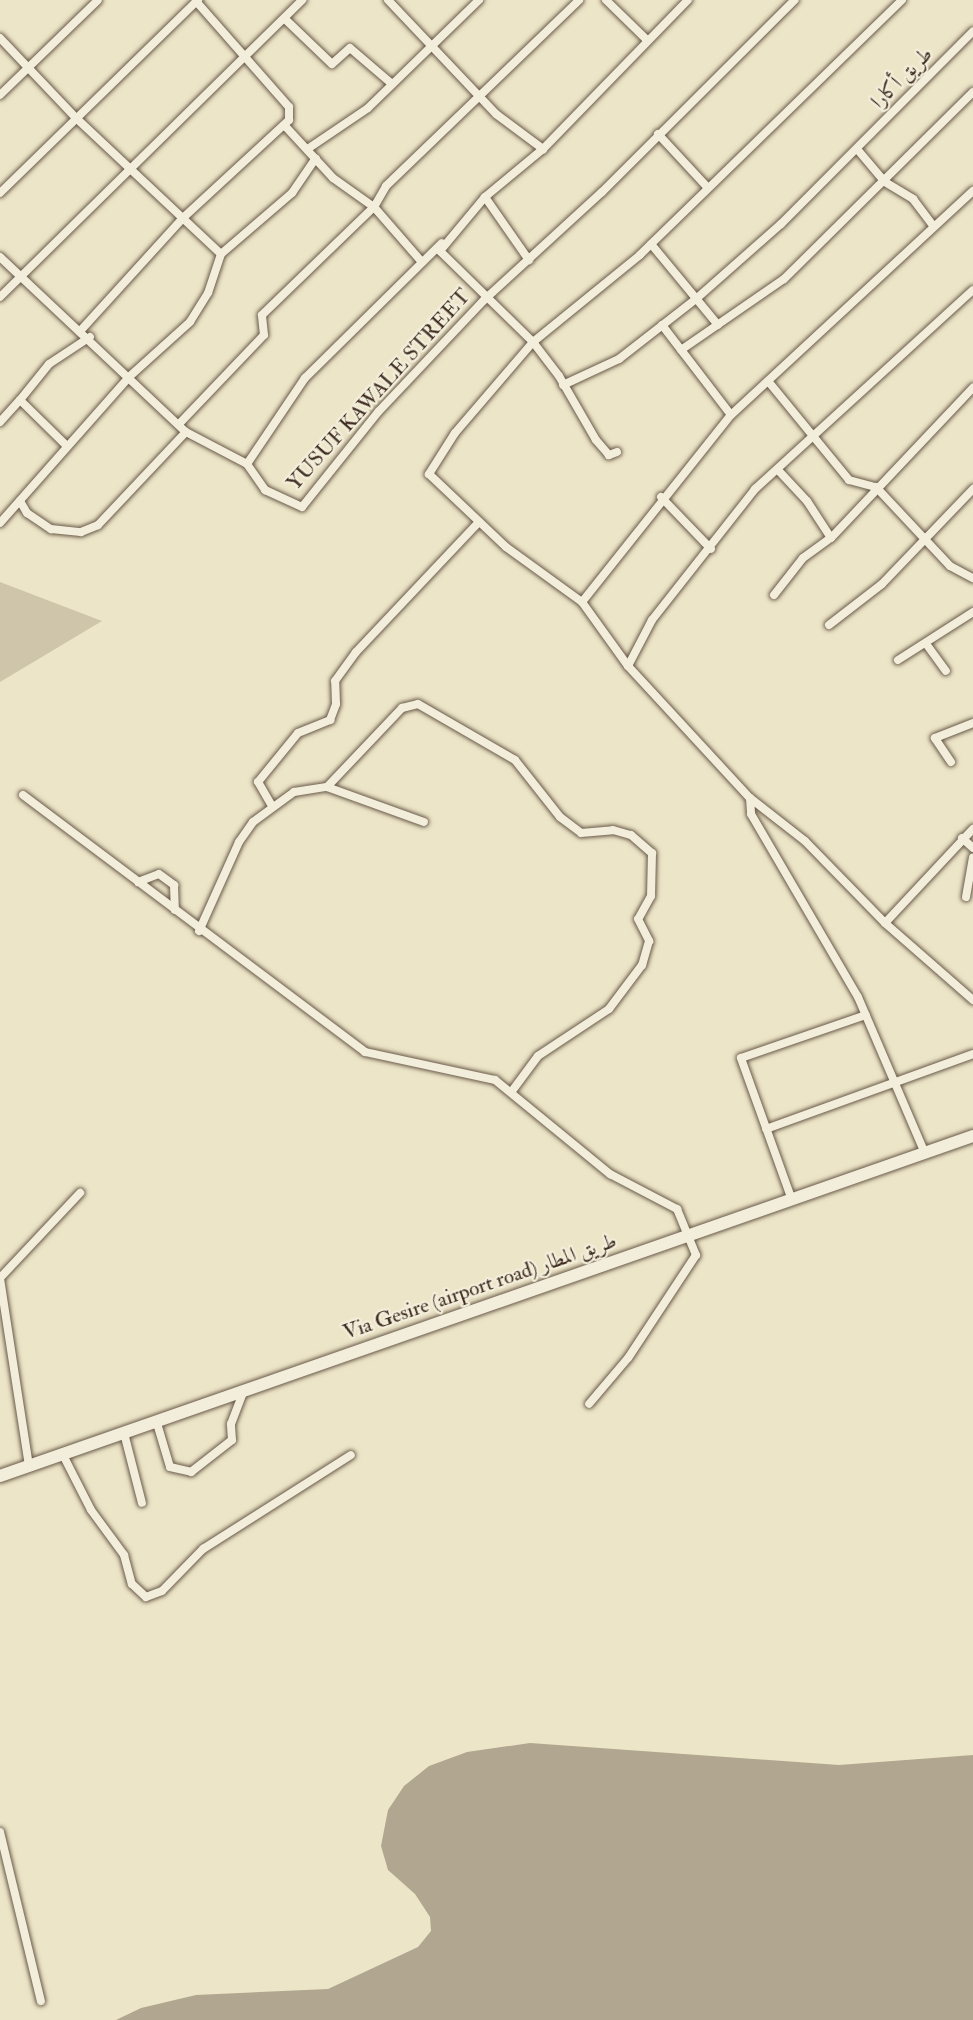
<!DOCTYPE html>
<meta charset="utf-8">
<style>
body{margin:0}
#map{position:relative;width:973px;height:2020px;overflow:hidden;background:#ede5c8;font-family:"IM FELL Double Pica",Amiri,serif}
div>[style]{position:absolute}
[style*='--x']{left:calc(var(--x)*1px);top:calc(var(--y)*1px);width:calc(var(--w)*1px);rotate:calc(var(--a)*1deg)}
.green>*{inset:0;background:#cfc5ab}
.water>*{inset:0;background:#b1a68f}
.roads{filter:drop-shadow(0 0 2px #695a49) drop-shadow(0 0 2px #695a49)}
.street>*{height:8px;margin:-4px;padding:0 4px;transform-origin:4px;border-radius:4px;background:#f3eedb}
.secondary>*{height:12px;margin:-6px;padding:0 6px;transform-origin:6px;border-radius:6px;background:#f3eedb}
span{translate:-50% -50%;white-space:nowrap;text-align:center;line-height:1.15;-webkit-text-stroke:4.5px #f3eedb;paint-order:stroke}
.street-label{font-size:21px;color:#3d2b1f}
</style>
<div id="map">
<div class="green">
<i style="clip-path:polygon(0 582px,102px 621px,0 682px)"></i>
</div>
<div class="water">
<i style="clip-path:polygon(530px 1743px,839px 1765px,973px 1755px,973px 2020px,116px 2020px,141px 2008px,196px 1995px,328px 1989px,418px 1947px,431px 1931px,430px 1917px,415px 1894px,388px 1870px,381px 1846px,388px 1810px,404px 1786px,429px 1766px,467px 1752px)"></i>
</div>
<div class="roads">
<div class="street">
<i style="--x:388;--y:0;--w:157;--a:46.5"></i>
<i style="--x:496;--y:114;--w:59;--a:36.7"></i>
<i style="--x:606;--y:0;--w:56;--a:44.3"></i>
<i style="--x:902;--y:0;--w:366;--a:135.8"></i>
<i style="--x:640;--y:255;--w:138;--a:140.9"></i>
<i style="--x:533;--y:342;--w:120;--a:130.6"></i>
<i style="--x:455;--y:433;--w:49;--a:122.4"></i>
<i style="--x:429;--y:474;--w:106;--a:43.5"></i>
<i style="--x:506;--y:547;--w:94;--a:35.9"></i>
<i style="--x:582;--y:602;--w:79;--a:54.3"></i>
<i style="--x:628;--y:666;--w:180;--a:47.3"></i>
<i style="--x:750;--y:798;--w:70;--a:38"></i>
<i style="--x:805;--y:841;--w:115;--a:45.7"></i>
<i style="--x:885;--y:923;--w:117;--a:41.2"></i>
<i style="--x:285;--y:19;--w:65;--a:43.8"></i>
<i style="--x:332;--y:64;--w:24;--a:-42"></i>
<i style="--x:350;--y:48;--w:55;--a:40.6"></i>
<i style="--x:0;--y:38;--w:109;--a:46.5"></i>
<i style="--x:75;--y:117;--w:200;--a:43.2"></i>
<i style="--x:221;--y:254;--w:41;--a:108.4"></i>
<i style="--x:208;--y:293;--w:34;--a:122"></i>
<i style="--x:190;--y:322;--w:81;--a:138"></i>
<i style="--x:130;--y:376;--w:196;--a:131.5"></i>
<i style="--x:0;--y:95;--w:136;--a:-44.1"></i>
<i style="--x:286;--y:127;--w:69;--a:47.3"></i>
<i style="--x:333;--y:178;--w:50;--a:35.3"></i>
<i style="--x:374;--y:207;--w:24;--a:-60"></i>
<i style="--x:386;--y:186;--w:268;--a:-43.9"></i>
<i style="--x:658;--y:134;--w:72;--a:47.2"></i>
<i style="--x:309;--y:148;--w:71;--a:-34.1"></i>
<i style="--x:368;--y:108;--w:155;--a:-44.2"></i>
<i style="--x:857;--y:149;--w:43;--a:49.7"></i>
<i style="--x:885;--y:182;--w:33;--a:31"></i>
<i style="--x:913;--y:199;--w:34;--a:53"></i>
<i style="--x:0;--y:193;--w:277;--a:-44.3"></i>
<i style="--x:485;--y:197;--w:77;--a:55.1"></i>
<i style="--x:651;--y:244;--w:105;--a:50.4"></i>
<i style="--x:221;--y:254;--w:94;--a:-40.7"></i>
<i style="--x:292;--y:193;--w:42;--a:-55.6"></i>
<i style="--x:0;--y:257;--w:255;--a:43.3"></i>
<i style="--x:186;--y:432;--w:69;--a:27.7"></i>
<i style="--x:247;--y:464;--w:32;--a:55"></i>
<i style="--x:265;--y:490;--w:41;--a:24.7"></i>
<i style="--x:302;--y:507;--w:123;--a:-51.3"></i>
<i style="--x:379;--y:411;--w:153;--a:-46.6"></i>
<i style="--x:484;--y:300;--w:160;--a:-42.5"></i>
<i style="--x:602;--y:192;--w:272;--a:-44.9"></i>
<i style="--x:0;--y:297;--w:424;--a:-44.5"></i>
<i style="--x:662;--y:325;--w:113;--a:52.5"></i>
<i style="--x:82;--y:329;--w:151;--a:-47.7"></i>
<i style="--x:184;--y:217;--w:143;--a:-42.7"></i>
<i style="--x:289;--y:120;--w:13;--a:-90"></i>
<i style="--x:289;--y:107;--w:141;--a:-131.3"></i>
<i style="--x:681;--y:350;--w:125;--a:-34.6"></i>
<i style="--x:784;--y:279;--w:266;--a:-44.7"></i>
<i style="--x:768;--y:381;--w:128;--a:50.7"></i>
<i style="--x:849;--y:480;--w:28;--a:15"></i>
<i style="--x:876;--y:487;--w:108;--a:46.9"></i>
<i style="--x:950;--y:566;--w:26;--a:28"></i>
<i style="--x:563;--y:385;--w:62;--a:-24.9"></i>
<i style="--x:619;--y:359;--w:99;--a:-38"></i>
<i style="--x:697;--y:298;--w:112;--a:-41.4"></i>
<i style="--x:781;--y:224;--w:272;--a:-45.1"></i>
<i style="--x:20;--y:400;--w:46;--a:-51.1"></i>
<i style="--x:49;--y:364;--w:49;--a:-33.4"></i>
<i style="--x:0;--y:422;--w:30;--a:-48"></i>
<i style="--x:20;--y:400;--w:64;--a:44.4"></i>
<i style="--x:179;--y:424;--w:123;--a:-46.3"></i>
<i style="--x:264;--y:335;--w:20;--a:-96"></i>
<i style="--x:262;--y:315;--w:156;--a:-44"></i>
<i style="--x:374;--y:207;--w:73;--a:48.9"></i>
<i style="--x:617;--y:452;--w:9;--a:159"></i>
<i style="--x:609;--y:455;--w:20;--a:-131"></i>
<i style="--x:596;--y:440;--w:74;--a:-120"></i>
<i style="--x:559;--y:376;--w:43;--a:-127.4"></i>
<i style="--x:533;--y:342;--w:130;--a:-135.6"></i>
<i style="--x:440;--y:251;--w:70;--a:-50.2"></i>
<i style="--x:485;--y:197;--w:75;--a:-39.6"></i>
<i style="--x:543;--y:149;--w:208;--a:-45.8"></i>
<i style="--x:247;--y:464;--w:104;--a:-56"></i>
<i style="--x:305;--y:378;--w:192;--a:-44.6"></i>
<i style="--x:778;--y:470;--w:42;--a:46.9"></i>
<i style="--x:807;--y:501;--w:44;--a:57"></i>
<i style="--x:661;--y:497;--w:72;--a:46.1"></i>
<i style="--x:20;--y:501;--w:14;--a:60"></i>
<i style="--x:27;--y:513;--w:29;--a:34"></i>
<i style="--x:51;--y:529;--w:30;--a:6"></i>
<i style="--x:81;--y:532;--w:18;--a:-22"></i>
<i style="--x:98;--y:525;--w:128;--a:-46.6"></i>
<i style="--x:774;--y:595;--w:47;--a:-51.9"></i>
<i style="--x:803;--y:558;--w:34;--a:-36"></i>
<i style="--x:831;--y:538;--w:207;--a:-46.6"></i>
<i style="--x:582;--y:602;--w:239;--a:-51.5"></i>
<i style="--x:731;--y:415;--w:330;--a:-42.8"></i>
<i style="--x:829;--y:625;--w:67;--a:-37.7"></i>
<i style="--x:882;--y:584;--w:132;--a:-46.2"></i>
<i style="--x:927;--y:645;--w:32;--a:54"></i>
<i style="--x:898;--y:660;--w:89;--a:-32.6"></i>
<i style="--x:628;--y:666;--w:52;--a:-62.4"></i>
<i style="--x:652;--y:620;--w:167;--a:-51.8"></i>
<i style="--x:755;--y:489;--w:295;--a:-42.4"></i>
<i style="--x:951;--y:762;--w:29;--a:-124"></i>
<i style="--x:935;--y:738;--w:41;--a:-21.5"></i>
<i style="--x:327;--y:787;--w:109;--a:-46.5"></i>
<i style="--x:402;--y:708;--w:16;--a:-14"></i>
<i style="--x:418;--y:704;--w:112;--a:30"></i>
<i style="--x:515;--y:760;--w:73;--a:51.7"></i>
<i style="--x:560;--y:817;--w:26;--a:37"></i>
<i style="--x:581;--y:833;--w:32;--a:-5"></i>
<i style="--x:613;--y:830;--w:19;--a:16"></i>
<i style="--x:631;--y:835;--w:28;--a:41"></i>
<i style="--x:652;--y:853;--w:43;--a:91.3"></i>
<i style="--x:651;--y:896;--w:26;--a:119"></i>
<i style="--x:638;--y:919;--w:25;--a:63"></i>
<i style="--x:649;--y:941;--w:25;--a:106"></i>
<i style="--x:642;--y:965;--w:55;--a:126.9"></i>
<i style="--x:609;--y:1009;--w:85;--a:146.5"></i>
<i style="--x:538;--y:1056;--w:44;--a:126.6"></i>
<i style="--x:23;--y:795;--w:428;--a:36.9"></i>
<i style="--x:365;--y:1052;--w:133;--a:12.2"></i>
<i style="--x:495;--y:1080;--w:149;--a:39.3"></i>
<i style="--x:610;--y:1174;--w:76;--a:27.6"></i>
<i style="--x:677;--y:1209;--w:50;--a:67.6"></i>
<i style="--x:696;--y:1255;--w:123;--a:123.4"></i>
<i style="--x:628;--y:1358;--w:60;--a:130.3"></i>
<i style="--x:750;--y:798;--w:16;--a:86"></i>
<i style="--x:751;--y:814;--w:212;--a:59.7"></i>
<i style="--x:858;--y:997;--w:170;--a:66.8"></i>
<i style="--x:272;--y:806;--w:28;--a:-120"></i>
<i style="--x:258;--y:782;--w:63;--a:-50.8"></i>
<i style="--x:298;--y:733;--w:35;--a:-22"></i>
<i style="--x:330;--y:720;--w:17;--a:-69"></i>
<i style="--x:336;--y:704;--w:23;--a:-92"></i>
<i style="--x:335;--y:681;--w:36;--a:-54"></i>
<i style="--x:356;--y:652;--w:179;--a:-46.6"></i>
<i style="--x:962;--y:838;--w:15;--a:42"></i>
<i style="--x:138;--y:882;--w:22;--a:-21"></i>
<i style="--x:159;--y:874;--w:19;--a:36"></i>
<i style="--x:174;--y:885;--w:25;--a:88"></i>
<i style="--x:966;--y:897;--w:40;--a:-80"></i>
<i style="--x:885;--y:923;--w:129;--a:-46.9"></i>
<i style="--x:199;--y:931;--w:98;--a:-65.8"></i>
<i style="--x:239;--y:842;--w:24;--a:-55"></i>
<i style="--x:253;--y:822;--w:51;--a:-36.2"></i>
<i style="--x:294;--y:792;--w:33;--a:-9"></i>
<i style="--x:327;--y:787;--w:103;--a:19.8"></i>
<i style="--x:766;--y:1129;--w:220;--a:-19.9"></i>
<i style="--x:792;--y:1200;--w:151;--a:-109.8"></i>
<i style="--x:741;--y:1058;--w:132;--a:-19"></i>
<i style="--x:156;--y:1420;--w:49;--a:73.4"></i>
<i style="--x:170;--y:1467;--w:22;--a:13"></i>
<i style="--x:191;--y:1472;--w:52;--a:-38"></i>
<i style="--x:232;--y:1440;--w:16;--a:-94"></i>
<i style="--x:231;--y:1424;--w:36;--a:-69"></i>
<i style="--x:124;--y:1433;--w:72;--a:75.6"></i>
<i style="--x:62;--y:1453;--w:64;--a:63"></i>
<i style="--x:91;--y:1510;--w:56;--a:53.7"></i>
<i style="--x:124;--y:1555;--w:30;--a:75"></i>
<i style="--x:132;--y:1584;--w:19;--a:43"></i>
<i style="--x:146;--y:1597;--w:17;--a:-21"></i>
<i style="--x:162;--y:1591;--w:59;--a:-45.7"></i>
<i style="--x:203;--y:1549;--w:175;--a:-32.4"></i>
<i style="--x:29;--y:1466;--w:190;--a:-98.8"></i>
<i style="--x:0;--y:1278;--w:117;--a:-46.7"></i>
<i style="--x:0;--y:1832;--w:174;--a:76.4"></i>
</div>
<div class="secondary">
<i style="--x:0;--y:1476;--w:1031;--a:-19.26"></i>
</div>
</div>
<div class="street-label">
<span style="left:902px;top:78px;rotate:-45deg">طريق أكارا</span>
<span style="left:379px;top:390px;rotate:-48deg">YUSUF KAWALE STREET</span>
<span style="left:480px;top:1287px;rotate:-19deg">Via Gesire (airport road) طريق المطار</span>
</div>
</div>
